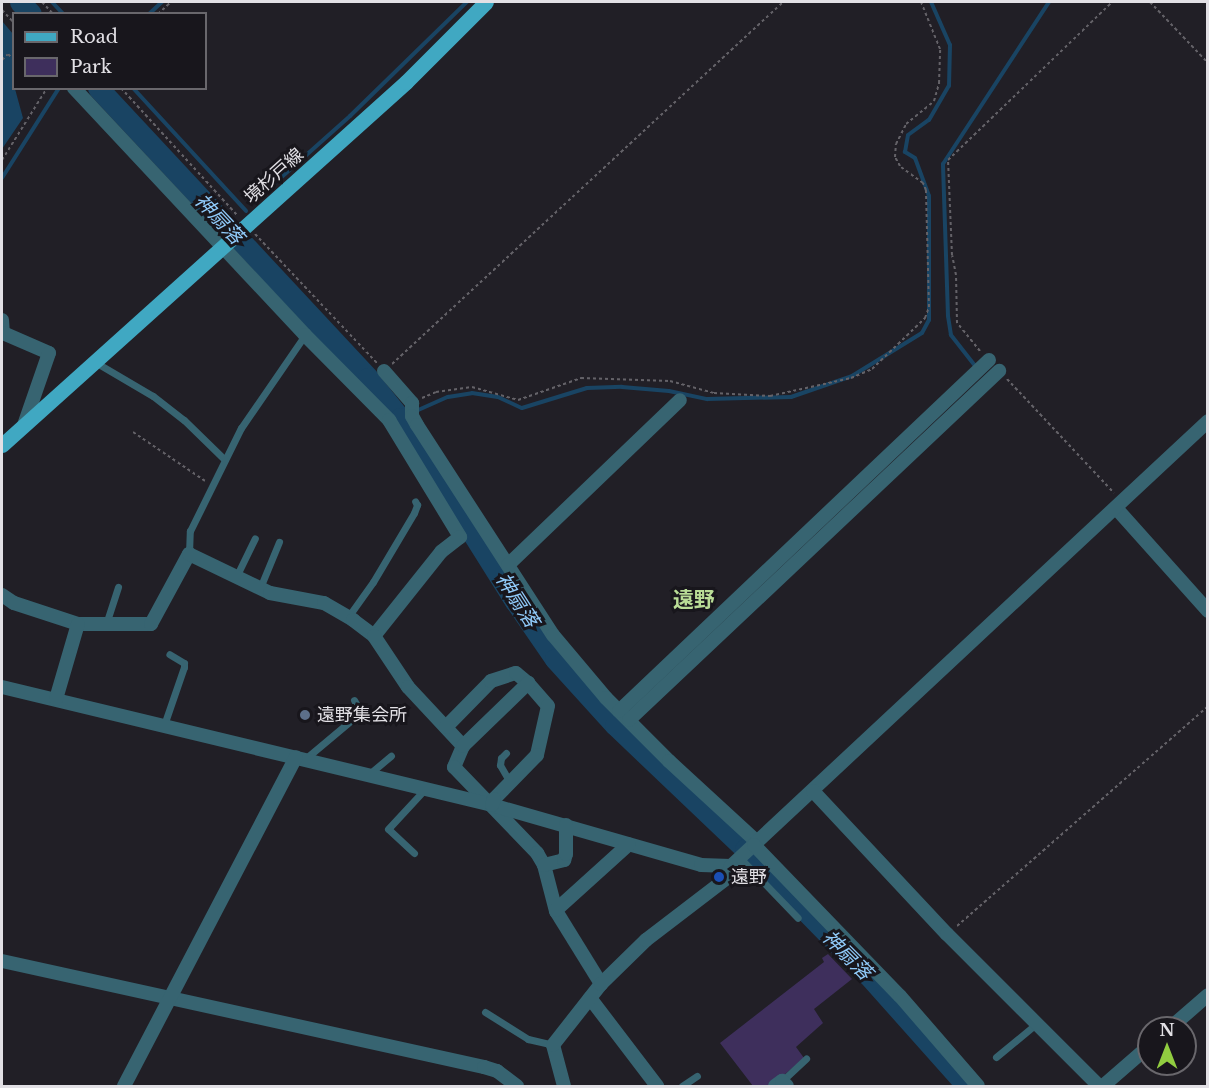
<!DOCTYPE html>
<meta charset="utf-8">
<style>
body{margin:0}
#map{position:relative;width:1209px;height:1088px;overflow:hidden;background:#211f26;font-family:"Libre Baskerville","Noto Sans JP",serif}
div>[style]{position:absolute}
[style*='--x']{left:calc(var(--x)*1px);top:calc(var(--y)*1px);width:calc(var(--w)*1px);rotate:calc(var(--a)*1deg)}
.green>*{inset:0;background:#3e2f5c}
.water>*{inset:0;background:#194463}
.stream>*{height:4px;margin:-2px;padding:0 2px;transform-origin:2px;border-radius:2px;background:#194463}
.river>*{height:21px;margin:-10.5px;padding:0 10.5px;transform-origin:10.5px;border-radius:10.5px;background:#194463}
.path>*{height:2px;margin-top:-1px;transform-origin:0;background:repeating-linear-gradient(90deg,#646268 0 3px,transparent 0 6px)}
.service>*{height:7px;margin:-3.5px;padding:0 3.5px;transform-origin:3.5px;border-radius:3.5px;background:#376471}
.minor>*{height:14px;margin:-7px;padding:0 7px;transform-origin:7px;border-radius:7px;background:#376471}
.primary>*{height:15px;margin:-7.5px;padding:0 7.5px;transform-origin:7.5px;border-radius:7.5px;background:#40a8c2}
.dots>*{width:16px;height:16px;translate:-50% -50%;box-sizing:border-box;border:3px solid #18161c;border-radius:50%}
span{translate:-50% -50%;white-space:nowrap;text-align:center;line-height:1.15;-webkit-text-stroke:6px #18161c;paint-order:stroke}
.street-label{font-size:18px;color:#e2e0e5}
.poi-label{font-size:18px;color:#e2e0e5}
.left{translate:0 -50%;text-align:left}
.water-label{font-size:20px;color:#90caf9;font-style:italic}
.quarter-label{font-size:21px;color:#b9dc96;font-weight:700}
.frame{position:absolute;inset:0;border:3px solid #e2e0e5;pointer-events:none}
.legend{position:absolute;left:12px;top:12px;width:195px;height:78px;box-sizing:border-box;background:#18161c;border:2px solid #69676c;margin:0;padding:8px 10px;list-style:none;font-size:18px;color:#e2e0e5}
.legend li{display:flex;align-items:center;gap:12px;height:30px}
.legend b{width:30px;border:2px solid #69676c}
.north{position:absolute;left:1137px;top:1016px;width:60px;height:60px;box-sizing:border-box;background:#18161c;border:2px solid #69676c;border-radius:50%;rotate:0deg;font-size:16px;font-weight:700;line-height:24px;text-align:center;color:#e2e0e5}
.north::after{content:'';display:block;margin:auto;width:21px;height:27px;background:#91cd40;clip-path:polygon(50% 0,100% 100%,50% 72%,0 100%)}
</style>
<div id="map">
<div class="green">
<i style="clip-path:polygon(828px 954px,852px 979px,814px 1009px,823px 1023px,796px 1047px,804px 1058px,771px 1086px,753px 1086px,720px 1043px,824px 962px,822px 958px)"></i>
</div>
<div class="water">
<i style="clip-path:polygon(2px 21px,13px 34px,12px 78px,23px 118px,2px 149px)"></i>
</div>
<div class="stream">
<i style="--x:52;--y:2;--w:16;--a:47"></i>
<i style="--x:149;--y:14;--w:18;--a:-43"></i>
<i style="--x:133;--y:88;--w:167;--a:47.4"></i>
<i style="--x:2;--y:178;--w:107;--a:-57.7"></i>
<i style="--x:257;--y:199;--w:125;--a:-41.7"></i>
<i style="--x:350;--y:116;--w:163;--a:-44.3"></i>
<i style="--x:976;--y:367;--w:41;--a:-128"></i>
<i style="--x:951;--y:335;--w:19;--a:-99"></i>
<i style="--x:948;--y:316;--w:152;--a:-91.9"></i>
<i style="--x:943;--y:164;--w:194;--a:-56.8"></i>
<i style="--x:416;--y:411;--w:35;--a:-24"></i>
<i style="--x:448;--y:397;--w:24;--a:-9"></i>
<i style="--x:472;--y:393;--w:26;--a:9"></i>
<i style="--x:498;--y:397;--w:26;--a:25"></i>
<i style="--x:522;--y:408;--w:68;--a:-17.1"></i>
<i style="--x:587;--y:388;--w:35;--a:-2"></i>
<i style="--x:622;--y:387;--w:47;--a:4.9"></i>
<i style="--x:669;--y:391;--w:39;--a:12"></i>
<i style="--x:707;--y:399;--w:84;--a:-1.4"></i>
<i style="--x:791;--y:397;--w:65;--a:-19"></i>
<i style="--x:852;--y:376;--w:82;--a:-31.6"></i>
<i style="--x:922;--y:333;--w:15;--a:-62"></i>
<i style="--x:929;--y:320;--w:124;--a:-90"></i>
<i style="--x:929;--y:196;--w:40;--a:-110.2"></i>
<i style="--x:915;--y:158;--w:12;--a:-149"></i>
<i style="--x:905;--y:152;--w:17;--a:-80"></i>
<i style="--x:908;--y:135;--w:26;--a:-36"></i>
<i style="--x:929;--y:120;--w:39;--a:-60"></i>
<i style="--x:949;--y:86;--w:41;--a:-88.6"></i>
<i style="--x:950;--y:45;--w:47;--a:-113.8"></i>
<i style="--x:400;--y:418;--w:11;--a:-22"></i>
</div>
<div class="river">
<i style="--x:20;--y:2;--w:16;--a:47"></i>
<i style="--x:98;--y:88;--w:396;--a:47"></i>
<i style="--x:368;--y:378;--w:51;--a:51.3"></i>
<i style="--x:400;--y:418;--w:216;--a:57.9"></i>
<i style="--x:515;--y:601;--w:70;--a:55.4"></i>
<i style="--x:555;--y:659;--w:89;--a:47.7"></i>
<i style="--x:615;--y:725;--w:180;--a:43.6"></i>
<i style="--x:745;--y:849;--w:177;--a:45.7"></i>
<i style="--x:869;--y:976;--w:147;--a:48.3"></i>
</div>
<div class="path">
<i style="--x:42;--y:2;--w:16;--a:47"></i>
<i style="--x:1150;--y:2;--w:84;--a:46.4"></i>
<i style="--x:2;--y:10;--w:18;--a:47"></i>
<i style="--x:158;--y:14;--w:18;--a:-43"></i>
<i style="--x:2;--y:60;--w:8;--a:-45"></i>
<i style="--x:8;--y:54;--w:8;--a:45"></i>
<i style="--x:121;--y:88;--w:172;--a:47.6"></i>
<i style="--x:2;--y:160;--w:85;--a:-58"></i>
<i style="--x:255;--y:234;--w:178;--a:46.6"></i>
<i style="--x:980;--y:351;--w:36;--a:-129"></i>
<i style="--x:957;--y:323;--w:48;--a:-91.2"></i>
<i style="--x:956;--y:275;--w:20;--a:-101"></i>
<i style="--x:952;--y:255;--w:95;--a:-92.4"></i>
<i style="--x:948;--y:160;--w:228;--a:-43.9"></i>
<i style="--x:392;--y:364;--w:533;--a:-42.79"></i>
<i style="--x:1007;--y:379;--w:156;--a:46.8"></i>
<i style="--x:422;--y:398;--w:15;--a:-23"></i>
<i style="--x:436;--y:392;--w:36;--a:-8"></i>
<i style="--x:472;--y:387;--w:48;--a:15.8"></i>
<i style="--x:518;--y:400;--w:67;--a:-19.2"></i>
<i style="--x:581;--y:378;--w:89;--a:1.9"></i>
<i style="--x:670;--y:381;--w:46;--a:15.3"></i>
<i style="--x:714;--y:393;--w:56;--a:3.1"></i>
<i style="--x:770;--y:396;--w:83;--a:-12.5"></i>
<i style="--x:851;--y:378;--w:23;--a:-23"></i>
<i style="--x:872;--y:369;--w:74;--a:-43.9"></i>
<i style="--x:925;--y:318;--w:12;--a:-70"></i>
<i style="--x:929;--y:307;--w:117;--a:-91.5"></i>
<i style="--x:926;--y:190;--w:8;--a:-113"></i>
<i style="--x:923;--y:183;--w:29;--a:-144"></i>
<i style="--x:900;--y:166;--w:10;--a:-119"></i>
<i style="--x:895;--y:157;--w:13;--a:-86"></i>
<i style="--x:896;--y:144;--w:22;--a:-63"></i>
<i style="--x:906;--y:124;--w:36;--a:-39"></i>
<i style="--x:934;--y:101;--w:19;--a:-74"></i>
<i style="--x:939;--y:83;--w:34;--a:-88"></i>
<i style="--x:940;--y:49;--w:51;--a:-112"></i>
<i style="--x:133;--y:432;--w:87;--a:34.2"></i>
<i style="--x:957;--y:926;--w:334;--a:-41.2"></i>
</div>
<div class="service">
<i style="--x:95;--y:362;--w:67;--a:30.4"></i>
<i style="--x:153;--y:396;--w:39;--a:38"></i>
<i style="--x:184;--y:420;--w:57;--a:44.3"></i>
<i style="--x:189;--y:554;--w:23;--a:-88"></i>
<i style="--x:190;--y:531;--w:115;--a:-63.7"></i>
<i style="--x:241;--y:428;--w:113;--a:-55.5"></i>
<i style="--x:236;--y:577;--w:43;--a:-64"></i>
<i style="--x:260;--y:588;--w:50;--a:-67.6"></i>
<i style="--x:348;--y:617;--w:43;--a:-54.5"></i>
<i style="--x:373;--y:582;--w:80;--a:-59.3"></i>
<i style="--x:414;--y:513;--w:9;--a:-69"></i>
<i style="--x:417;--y:505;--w:4;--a:-117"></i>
<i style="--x:106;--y:624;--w:39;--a:-72"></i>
<i style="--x:164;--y:725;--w:61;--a:-71"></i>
<i style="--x:184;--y:667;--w:4;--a:-90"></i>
<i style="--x:184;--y:663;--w:17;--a:-149"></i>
<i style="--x:506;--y:753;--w:7;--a:135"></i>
<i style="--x:501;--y:758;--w:7;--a:98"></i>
<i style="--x:500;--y:765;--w:20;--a:60"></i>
<i style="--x:305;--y:759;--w:65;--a:-40"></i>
<i style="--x:355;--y:717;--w:10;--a:-73"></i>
<i style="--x:358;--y:707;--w:8;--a:-120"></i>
<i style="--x:368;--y:775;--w:30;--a:-40"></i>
<i style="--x:414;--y:853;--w:35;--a:-137"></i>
<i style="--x:388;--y:829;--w:54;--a:-47.2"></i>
<i style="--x:740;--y:858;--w:83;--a:46"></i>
<i style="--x:485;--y:1012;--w:51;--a:32.1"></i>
<i style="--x:528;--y:1039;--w:26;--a:13"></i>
<i style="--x:996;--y:1057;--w:52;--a:-39.5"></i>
<i style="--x:782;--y:1081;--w:33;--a:-43"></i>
<i style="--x:682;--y:1086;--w:18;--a:-34"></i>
</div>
<div class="minor">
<i style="--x:74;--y:88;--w:338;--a:46.9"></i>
<i style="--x:305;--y:335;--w:120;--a:45.3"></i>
<i style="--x:389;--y:420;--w:137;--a:58.7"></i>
<i style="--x:460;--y:537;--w:24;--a:142"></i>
<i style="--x:441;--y:552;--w:107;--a:128.6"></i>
<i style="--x:2;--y:320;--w:13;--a:86"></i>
<i style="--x:3;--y:333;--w:50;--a:23.5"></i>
<i style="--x:49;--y:353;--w:76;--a:109.1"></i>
<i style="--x:384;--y:371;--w:43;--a:48.8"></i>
<i style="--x:412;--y:403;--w:13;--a:90"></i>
<i style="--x:412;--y:416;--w:10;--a:61"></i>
<i style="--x:417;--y:425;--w:250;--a:57.1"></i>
<i style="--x:553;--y:635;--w:82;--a:49.9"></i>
<i style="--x:606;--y:698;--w:89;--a:45"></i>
<i style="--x:669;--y:761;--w:120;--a:42.6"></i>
<i style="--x:1116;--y:508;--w:138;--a:48.2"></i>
<i style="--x:508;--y:565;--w:238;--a:-43.8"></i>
<i style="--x:2;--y:595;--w:14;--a:34"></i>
<i style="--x:14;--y:603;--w:67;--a:18.2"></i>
<i style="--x:78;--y:624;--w:73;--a:0"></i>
<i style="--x:151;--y:624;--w:80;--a:-61.5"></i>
<i style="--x:189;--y:554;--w:90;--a:25.7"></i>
<i style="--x:270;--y:593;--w:55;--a:10.5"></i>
<i style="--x:324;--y:603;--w:34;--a:30"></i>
<i style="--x:353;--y:620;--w:26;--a:37"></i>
<i style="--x:374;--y:636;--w:61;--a:56.3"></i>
<i style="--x:408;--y:687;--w:81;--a:47"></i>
<i style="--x:463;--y:746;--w:23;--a:113"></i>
<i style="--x:454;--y:767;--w:120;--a:46"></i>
<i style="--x:537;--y:853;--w:14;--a:60"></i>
<i style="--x:544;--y:865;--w:48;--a:75.4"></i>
<i style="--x:556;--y:911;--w:86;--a:58.3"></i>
<i style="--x:2;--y:687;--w:504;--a:13.54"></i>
<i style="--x:492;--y:805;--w:217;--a:16"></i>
<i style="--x:701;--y:865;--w:30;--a:2"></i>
<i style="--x:731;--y:866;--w:652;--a:-43.01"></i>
<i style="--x:56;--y:699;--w:78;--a:-73.7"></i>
<i style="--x:619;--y:711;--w:510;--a:-43.49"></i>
<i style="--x:629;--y:720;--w:509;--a:-43.33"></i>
<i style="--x:446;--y:727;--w:64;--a:-45.6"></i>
<i style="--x:491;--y:681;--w:26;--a:-18"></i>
<i style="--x:516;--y:673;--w:16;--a:40"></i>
<i style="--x:528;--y:683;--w:30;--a:49"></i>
<i style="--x:548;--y:706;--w:50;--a:102.7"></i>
<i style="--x:537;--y:755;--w:62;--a:134.3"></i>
<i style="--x:494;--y:799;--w:6;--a:108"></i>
<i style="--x:463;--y:746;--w:91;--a:-44.1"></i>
<i style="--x:813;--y:791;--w:196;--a:46.9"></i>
<i style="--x:947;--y:934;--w:215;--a:45"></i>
<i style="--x:754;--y:845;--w:210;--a:46"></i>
<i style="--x:900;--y:996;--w:119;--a:49.1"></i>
<i style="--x:544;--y:865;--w:21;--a:-14"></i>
<i style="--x:564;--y:860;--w:6;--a:-72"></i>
<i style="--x:566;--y:854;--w:29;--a:-90"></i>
<i style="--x:556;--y:910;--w:98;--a:-42.1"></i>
<i style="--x:2;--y:961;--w:494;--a:12.4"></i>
<i style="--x:484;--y:1067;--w:14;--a:17"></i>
<i style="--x:497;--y:1071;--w:25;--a:37"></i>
<i style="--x:590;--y:998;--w:111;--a:52.7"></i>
<i style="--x:1170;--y:1028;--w:50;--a:-41"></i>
<i style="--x:124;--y:1086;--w:371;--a:-62.4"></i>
<i style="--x:564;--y:1086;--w:42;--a:-105"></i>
<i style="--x:553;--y:1045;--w:78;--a:-51.8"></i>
<i style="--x:601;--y:984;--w:63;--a:-44.4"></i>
<i style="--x:646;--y:940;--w:102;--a:-37.4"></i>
<i style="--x:727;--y:878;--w:13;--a:-72"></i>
<i style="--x:775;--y:1086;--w:9;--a:-36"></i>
<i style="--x:782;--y:1081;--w:7;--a:45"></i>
<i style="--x:1103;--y:1086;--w:61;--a:-41"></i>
</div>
<div class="primary">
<i style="--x:2;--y:445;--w:543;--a:-41.94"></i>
<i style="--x:406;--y:82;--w:113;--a:-45"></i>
</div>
<div class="dots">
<i style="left:305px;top:715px;background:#5c6f8a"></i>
<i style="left:719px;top:877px;background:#1a4fb4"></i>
</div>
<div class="street-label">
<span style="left:274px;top:176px;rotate:-42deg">境杉戸線</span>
</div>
<div class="poi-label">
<span class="left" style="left:317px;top:715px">遠野集会所</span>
<span class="left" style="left:731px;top:877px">遠野</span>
</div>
<div class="water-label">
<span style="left:219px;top:219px;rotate:47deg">神扇落</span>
<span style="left:517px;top:600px;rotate:57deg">神扇落</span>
<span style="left:847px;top:955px;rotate:45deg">神扇落</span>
</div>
<div class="quarter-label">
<span style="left:694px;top:600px">遠野</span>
</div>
<div class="frame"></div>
<ul class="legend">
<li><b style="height:8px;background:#40a8c2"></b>Road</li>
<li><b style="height:16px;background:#3e2f5c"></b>Park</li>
</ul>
<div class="north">N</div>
</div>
